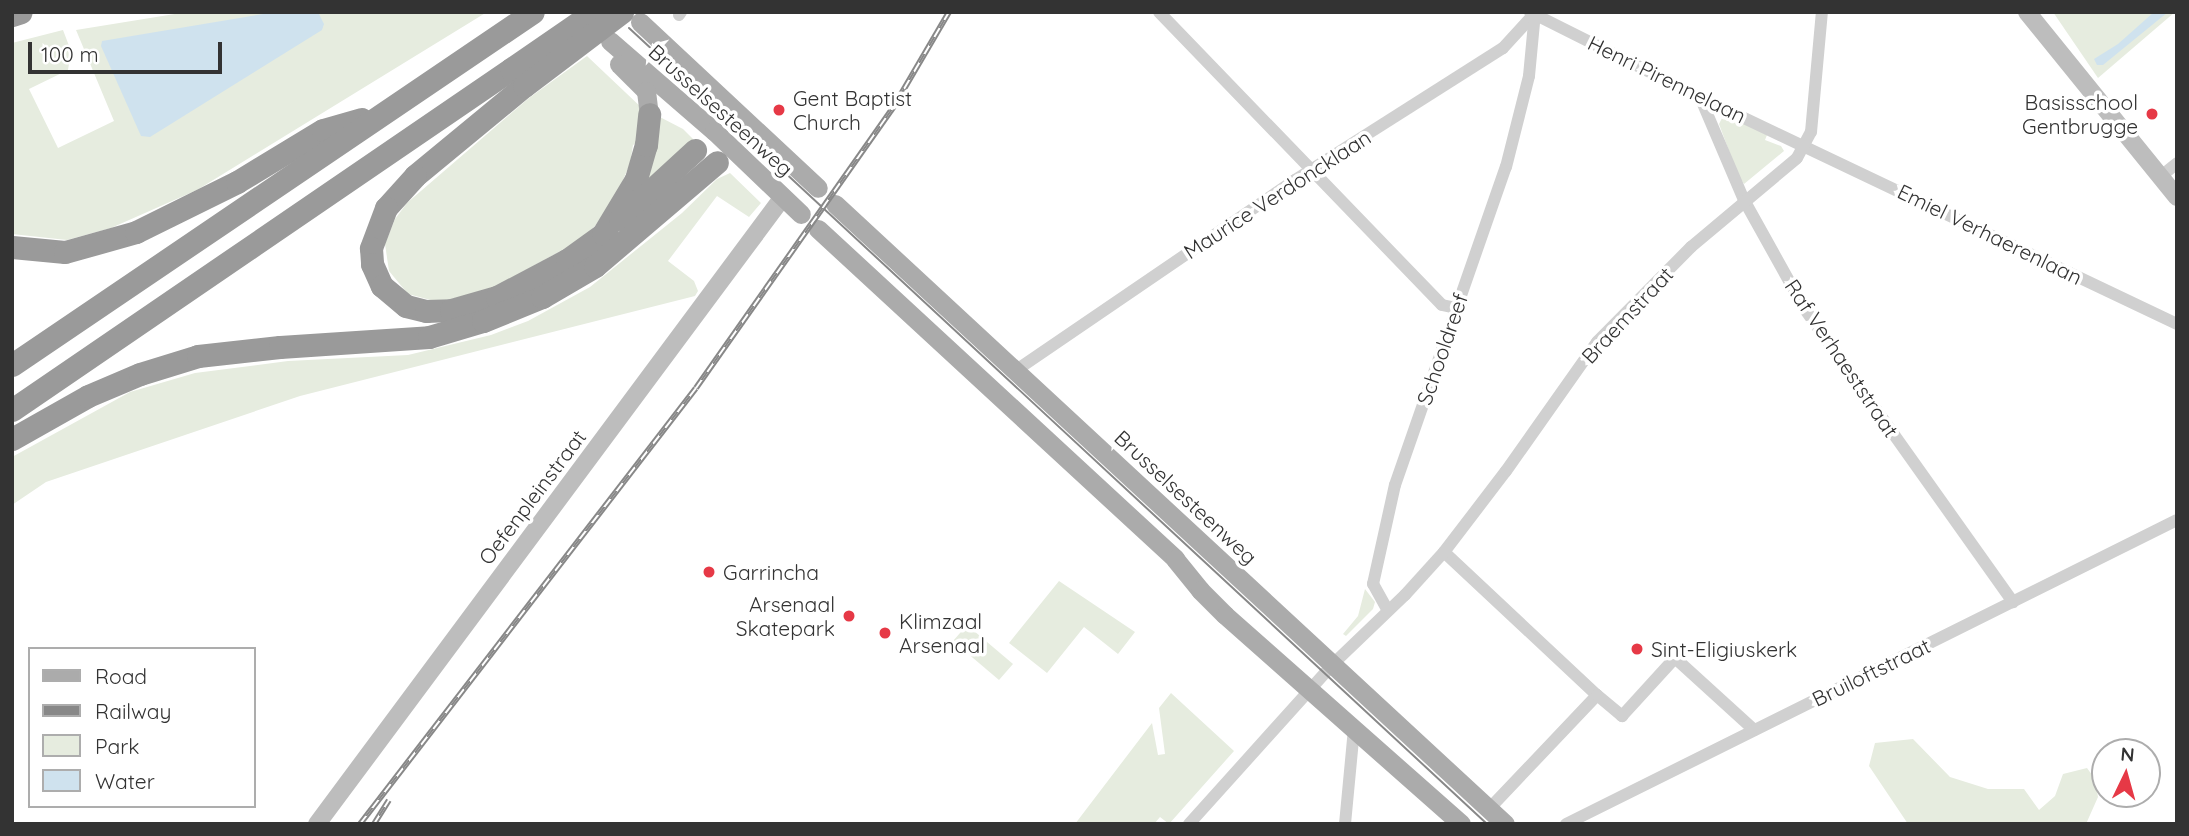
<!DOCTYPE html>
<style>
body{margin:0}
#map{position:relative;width:2189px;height:836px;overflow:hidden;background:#fff;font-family:Quicksand,sans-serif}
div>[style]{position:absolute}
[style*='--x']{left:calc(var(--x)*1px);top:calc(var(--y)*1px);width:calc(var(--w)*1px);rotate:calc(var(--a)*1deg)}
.green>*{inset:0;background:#e6ecdf}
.water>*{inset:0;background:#cfe2ee}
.street>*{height:12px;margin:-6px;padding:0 6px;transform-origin:6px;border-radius:6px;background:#d0d0d0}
.secondary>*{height:18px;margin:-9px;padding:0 9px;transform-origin:9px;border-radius:9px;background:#bdbdbd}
.primary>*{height:19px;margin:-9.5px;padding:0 9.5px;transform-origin:9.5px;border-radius:9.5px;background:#ababab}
.highway>*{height:23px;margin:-11.5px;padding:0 11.5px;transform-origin:11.5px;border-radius:11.5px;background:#9a9a9a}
.tram>*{height:2px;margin:-1px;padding:0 1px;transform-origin:1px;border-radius:1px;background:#888}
.rail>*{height:6px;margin-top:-3px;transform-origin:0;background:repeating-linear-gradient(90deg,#fff 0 10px,#888 0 20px);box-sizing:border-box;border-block:2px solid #888}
.highway-bridge>*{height:23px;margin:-11.5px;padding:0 11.5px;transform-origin:11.5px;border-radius:11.5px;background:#9a9a9a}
.dots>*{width:19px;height:19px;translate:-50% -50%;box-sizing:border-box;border:4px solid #fff;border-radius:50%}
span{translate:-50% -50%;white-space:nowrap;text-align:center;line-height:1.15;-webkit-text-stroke:7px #fff;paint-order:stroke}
.street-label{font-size:21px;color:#333}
.poi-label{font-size:21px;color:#333}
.left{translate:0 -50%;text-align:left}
.right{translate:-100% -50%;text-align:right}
.frame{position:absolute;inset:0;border:14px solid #333;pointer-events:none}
.legend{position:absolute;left:28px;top:647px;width:228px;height:161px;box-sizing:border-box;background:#fff;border:2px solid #adadad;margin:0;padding:9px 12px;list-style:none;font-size:21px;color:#333}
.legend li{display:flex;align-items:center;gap:14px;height:35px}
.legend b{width:35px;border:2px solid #adadad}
.north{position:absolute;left:2091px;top:738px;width:70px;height:70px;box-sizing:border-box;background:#fff;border:2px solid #adadad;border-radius:50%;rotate:5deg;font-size:19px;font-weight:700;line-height:28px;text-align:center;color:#333}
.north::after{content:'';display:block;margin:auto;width:24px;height:32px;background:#e63946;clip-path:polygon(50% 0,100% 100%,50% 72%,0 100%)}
.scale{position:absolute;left:28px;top:42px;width:194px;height:32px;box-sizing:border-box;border:4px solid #333;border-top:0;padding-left:9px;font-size:21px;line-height:24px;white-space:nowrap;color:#333;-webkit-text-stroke:5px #fff;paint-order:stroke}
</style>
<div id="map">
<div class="green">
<i style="clip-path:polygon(187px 12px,487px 12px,197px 190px,111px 228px,67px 240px,12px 234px,12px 43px,63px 30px,71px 51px,68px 70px,29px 89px,58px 148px,114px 121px,76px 30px)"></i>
<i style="clip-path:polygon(2053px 12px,2175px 12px,2098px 78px)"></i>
<i style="clip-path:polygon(587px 56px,644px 110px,642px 140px,633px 145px,630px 164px,616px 196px,595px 226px,579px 241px,489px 290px,438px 302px,408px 294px,389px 271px,385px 244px,395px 219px,407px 203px,529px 98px)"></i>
<i style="clip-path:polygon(1724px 114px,1767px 135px,1765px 140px,1781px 146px,1784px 151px,1744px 184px,1738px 175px,1719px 124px)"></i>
<i style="clip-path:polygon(656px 115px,683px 129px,695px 141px,636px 199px)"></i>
<i style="clip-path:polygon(730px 173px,761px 203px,749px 217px,717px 196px,668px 261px,694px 281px,698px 291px,695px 296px,300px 396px,46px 482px,12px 505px,12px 457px,130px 392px,195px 373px,288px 361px,408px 355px,491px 335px,528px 321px,590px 287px,682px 213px,717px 179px)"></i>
<i style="clip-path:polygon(1059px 581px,1135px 632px,1118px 654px,1084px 627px,1047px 673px,1009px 643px)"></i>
<i style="clip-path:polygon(1365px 589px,1375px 602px,1373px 609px,1346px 636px,1343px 634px,1358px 616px)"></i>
<i style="clip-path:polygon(967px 625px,1013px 664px,999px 680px,953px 641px)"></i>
<i style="clip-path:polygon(1171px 693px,1234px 751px,1169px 824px,1160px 817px,1154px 824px,1075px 824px,1152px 723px,1158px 755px,1165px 754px,1159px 708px)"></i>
<i style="clip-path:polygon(1913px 739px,1950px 777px,1988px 789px,2024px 789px,2039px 810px,2055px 796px,2063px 774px,2087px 768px,2095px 779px,2098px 797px,2086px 824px,1908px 824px,1869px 766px,1875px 743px)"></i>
</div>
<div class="water">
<i style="clip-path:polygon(275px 12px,318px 12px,324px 24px,322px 30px,150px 137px,141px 136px,101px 46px,102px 41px)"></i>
<i style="clip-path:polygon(2154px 12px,2168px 12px,2103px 65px,2097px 65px,2094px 59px,2118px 44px)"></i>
</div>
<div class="street">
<i style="--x:1159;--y:12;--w:407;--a:46"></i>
<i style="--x:1442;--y:305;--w:14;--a:12"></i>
<i style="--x:1530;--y:12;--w:190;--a:26.6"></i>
<i style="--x:1700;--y:97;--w:528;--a:25.45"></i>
<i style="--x:679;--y:15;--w:4;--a:-56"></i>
<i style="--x:1700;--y:97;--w:112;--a:66.9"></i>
<i style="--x:1744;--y:200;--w:124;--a:60.9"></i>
<i style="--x:1804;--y:308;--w:361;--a:54.6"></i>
<i style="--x:2160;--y:177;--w:22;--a:-39"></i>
<i style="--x:1015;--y:371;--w:339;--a:-34.3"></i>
<i style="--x:1295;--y:180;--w:246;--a:-32.4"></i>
<i style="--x:1503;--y:48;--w:46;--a:-47.6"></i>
<i style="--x:1444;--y:552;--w:209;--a:43.1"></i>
<i style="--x:1387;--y:609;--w:29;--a:-119"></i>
<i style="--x:1373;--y:584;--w:101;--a:-77.5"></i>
<i style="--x:1395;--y:485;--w:337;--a:-70.8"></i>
<i style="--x:1506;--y:167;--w:94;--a:-75.8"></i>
<i style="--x:1529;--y:76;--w:63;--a:-84.6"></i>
<i style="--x:1489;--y:809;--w:157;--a:-46.5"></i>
<i style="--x:1597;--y:695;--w:33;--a:40"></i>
<i style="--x:1622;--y:716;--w:79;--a:-47.6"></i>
<i style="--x:1675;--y:658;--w:107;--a:42.3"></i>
<i style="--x:1189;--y:824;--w:215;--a:-48"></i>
<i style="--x:1333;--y:664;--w:100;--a:-43.8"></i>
<i style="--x:1405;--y:595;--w:58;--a:-47.8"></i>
<i style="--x:1444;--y:552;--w:102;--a:-52.6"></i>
<i style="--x:1506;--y:471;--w:158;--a:-54.8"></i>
<i style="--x:1597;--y:342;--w:134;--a:-45.3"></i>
<i style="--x:1691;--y:247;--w:138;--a:-40"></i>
<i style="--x:1797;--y:158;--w:30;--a:-62"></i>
<i style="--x:1811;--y:132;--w:121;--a:-84.8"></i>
<i style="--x:1345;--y:824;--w:96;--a:-84.6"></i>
<i style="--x:1566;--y:824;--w:682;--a:-26.45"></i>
</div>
<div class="secondary">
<i style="--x:2027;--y:12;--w:238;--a:51"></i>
<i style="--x:317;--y:824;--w:781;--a:-53.38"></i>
</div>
<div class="primary">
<i style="--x:640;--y:22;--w:243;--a:43"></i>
<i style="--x:610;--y:41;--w:138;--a:40.9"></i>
<i style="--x:714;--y:131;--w:120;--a:43.7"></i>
<i style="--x:619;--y:64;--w:38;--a:45"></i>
<i style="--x:646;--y:91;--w:23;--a:83"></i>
<i style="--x:835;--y:204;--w:913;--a:42.78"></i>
<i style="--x:818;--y:229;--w:486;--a:42.7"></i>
<i style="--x:1175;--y:559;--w:40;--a:51"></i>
<i style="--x:1200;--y:590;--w:35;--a:45"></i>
<i style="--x:1225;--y:615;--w:315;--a:41.5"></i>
</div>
<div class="highway">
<i style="--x:12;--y:15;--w:9;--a:-18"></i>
<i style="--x:524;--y:86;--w:141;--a:140.5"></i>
<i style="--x:415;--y:176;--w:43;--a:132.2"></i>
<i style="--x:386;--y:208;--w:43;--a:110.6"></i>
<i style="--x:371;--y:248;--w:16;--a:86"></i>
<i style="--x:372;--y:264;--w:24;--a:66"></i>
<i style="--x:382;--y:286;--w:31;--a:40"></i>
<i style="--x:406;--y:306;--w:21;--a:14"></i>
<i style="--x:426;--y:311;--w:25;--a:-2"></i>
<i style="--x:451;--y:310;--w:48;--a:-15.8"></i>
<i style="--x:497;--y:297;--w:79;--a:-27.9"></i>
<i style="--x:567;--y:260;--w:44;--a:-35.8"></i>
<i style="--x:603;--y:234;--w:64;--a:-59"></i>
<i style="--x:636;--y:179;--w:35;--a:-74"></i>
<i style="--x:646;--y:145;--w:31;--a:-84"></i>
<i style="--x:620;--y:219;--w:102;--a:-42.6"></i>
<i style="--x:12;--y:247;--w:53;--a:5.4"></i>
<i style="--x:65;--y:252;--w:74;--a:-15.7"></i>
<i style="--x:136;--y:232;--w:113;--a:-26.3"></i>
<i style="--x:237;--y:182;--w:100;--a:-31.2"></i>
<i style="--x:323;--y:130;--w:40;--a:-16"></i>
<i style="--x:12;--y:365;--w:629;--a:-34.12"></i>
<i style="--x:12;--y:410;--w:604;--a:-34.35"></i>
<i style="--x:12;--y:439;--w:87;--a:-29.5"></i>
<i style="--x:88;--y:396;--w:56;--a:-22.9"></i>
<i style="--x:140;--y:374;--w:61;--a:-17.2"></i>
<i style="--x:198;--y:356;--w:82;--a:-6.3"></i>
<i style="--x:280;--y:347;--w:149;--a:-3.8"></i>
<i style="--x:429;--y:337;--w:56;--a:-16.5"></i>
<i style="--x:483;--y:321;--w:64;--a:-22.1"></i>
<i style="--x:542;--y:297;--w:61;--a:-30.3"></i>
<i style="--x:595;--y:266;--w:160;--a:-40.4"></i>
</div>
<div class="tram">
<i style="--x:629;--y:28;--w:1170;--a:42.85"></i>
</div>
<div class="rail">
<i style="--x:360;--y:824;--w:550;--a:-52.38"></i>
<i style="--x:696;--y:388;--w:345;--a:-54.9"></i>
<i style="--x:894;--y:106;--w:109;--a:-59.7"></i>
<i style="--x:374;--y:824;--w:28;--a:-58"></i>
</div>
<div class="highway-bridge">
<i style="--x:511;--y:69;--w:101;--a:-34.5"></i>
<i style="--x:524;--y:86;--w:123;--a:-37.1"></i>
</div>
<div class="dots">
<i style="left:779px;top:110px;background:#e63946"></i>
<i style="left:2152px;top:114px;background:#e63946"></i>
<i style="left:709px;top:572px;background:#e63946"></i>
<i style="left:849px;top:616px;background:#e63946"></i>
<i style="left:885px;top:633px;background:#e63946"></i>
<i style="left:1637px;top:649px;background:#e63946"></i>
</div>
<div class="street-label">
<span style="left:1667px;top:79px;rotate:26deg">Henri Pirennelaan</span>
<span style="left:721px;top:110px;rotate:42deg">Brusselsesteenweg</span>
<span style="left:1277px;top:194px;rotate:-33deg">Maurice Verdoncklaan</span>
<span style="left:1990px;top:234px;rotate:26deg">Emiel Verhaerenlaan</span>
<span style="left:1627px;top:315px;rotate:-47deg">Braemstraat</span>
<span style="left:1442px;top:349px;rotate:-71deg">Schooldreef</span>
<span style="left:1842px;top:358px;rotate:56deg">Raf Verhaeststraat</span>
<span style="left:532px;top:497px;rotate:-53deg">Oefenpleinstraat</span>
<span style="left:1186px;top:497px;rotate:43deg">Brusselsesteenweg</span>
<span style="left:1871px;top:672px;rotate:-26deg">Bruiloftstraat</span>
</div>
<div class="poi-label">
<span class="left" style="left:793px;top:110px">Gent Baptist<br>Church</span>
<span class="right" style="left:2138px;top:114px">Basisschool<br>Gentbrugge</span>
<span class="left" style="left:723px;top:572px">Garrincha</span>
<span class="right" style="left:835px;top:616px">Arsenaal<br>Skatepark</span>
<span class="left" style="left:899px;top:633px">Klimzaal<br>Arsenaal</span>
<span class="left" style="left:1651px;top:649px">Sint-Eligiuskerk</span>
</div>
<div class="frame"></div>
<ul class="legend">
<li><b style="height:9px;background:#ababab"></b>Road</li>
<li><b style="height:9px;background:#888"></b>Railway</li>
<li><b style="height:19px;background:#e6ecdf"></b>Park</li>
<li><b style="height:19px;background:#cfe2ee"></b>Water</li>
</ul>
<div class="north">N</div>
<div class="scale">100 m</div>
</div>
